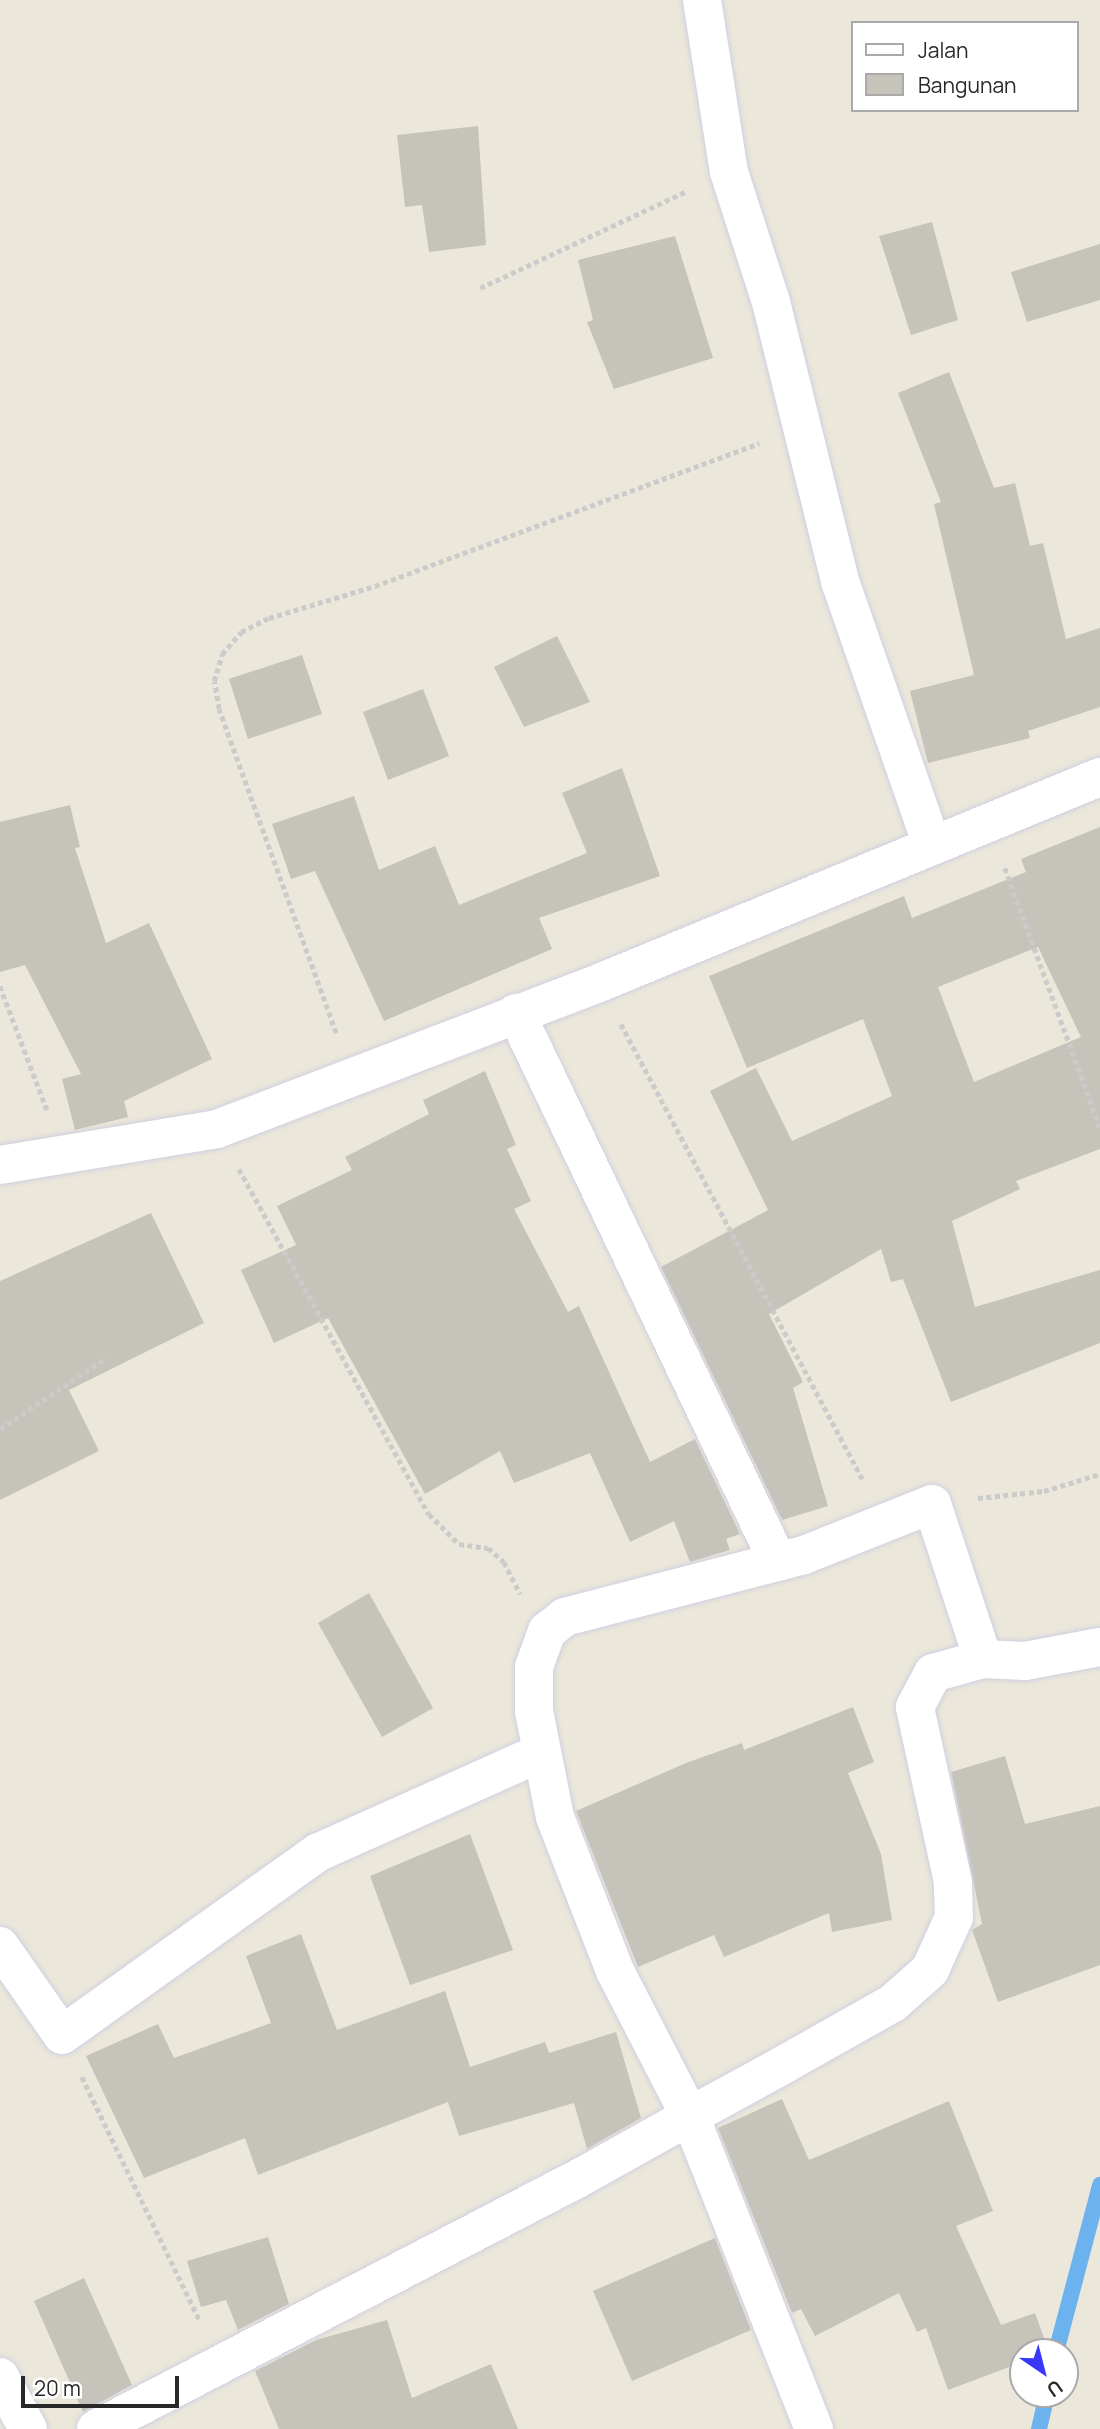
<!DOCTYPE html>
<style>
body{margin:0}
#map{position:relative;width:1100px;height:2429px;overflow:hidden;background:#ebe7da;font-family:Manrope,sans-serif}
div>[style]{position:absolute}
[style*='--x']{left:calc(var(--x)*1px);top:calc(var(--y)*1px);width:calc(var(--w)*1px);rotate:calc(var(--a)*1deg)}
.stream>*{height:16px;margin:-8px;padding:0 8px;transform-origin:8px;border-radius:8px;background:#6cb2ee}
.building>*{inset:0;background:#c6c3ba}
.path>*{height:4.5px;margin-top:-2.25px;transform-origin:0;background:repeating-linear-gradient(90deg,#cbcbcb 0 5px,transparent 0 8.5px)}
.roads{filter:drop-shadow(0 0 2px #cfcfe2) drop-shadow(0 0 2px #cfcfe2)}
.minor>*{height:38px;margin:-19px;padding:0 19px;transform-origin:19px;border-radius:19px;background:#fff}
span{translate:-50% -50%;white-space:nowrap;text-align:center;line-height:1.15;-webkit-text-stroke:5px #fff;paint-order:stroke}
.legend{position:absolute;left:851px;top:21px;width:228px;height:91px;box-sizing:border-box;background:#fff;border:2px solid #a9a9a9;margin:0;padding:9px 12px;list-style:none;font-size:21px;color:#282828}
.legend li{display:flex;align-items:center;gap:14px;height:35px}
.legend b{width:35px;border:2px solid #a9a9a9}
.north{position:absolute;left:1009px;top:2338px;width:70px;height:70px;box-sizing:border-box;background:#fff;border:2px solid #a9a9a9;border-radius:50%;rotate:145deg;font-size:19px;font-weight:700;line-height:28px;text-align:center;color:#282828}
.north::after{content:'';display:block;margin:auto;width:24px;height:32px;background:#3938f9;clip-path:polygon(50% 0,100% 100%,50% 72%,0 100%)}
.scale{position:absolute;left:21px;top:2376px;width:158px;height:32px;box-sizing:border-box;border:4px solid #282828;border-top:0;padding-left:9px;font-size:21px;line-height:24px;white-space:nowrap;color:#282828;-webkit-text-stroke:5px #fff;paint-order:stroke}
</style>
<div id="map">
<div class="stream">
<i style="--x:1056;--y:2352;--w:173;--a:-75.2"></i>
<i style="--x:1039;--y:2429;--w:36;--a:-77"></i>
</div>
<div class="building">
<i style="clip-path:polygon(478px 126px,486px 245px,429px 252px,422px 205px,405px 207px,397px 135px)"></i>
<i style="clip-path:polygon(932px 222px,958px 320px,911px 335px,879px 236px)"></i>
<i style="clip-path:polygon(675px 236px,713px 358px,614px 389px,587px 322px,593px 320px,578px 260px)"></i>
<i style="clip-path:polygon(1100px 244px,1100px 300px,1027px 322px,1011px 272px)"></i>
<i style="clip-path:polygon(949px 372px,994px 488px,1015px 483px,1030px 546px,1043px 543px,1066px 639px,1100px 628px,1100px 707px,1028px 731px,1030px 738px,928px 763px,910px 691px,974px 675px,934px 504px,941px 502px,898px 393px)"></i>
<i style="clip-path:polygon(557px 636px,590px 702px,524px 727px,494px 667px)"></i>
<i style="clip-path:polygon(302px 655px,322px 714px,248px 739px,229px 679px)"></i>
<i style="clip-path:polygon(423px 689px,449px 756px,388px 780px,363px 712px)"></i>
<i style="clip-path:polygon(622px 768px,660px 876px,539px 918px,552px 949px,384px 1021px,315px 871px,291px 879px,272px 824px,354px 796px,379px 870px,435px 846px,459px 905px,587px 853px,562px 793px)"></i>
<i style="clip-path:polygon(70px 805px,80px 847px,75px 848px,106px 943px,149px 923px,212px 1059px,124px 1101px,128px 1117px,75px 1130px,62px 1079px,81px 1074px,25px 965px,0 972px,0 822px)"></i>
<i style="clip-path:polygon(evenodd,1100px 827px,1100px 1149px,1016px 1181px,1020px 1189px,952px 1221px,975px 1307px,1100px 1270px,1100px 1343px,951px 1402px,903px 1279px,891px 1282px,881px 1249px,769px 1314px,803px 1382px,793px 1388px,828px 1506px,782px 1520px,661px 1267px,768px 1210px,710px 1091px,756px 1068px,792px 1141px,892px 1096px,863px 1019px,747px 1068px,709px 976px,904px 896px,912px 918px,1026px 872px,1021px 859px,1100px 827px,1038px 947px,1081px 1037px,974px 1082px,938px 987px,1038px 947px)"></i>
<i style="clip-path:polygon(485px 1071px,516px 1145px,507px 1149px,531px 1201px,514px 1209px,568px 1312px,579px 1306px,650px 1462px,695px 1439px,740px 1534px,726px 1539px,730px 1550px,690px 1562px,674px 1521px,630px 1542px,590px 1453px,514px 1483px,500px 1451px,425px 1494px,328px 1318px,274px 1343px,241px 1270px,296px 1245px,277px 1206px,352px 1170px,345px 1157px,429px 1114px,423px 1100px)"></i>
<i style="clip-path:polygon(151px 1213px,204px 1323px,69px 1390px,99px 1451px,0 1500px,0 1281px)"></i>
<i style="clip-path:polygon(369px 1593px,433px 1708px,382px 1737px,318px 1623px)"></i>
<i style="clip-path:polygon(853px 1707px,874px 1762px,848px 1773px,881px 1854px,892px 1920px,832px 1932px,829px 1913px,724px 1957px,714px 1935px,638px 1967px,576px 1811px,686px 1763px,742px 1743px,744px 1750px)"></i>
<i style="clip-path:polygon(1005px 1756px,1025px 1824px,1100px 1806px,1100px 1965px,998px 2002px,972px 1930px,982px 1924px,951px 1772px)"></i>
<i style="clip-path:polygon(470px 1834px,513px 1950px,410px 1985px,370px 1876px)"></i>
<i style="clip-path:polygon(301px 1934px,337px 2030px,445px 1991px,470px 2067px,545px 2042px,549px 2053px,616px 2032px,641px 2118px,587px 2149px,574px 2103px,459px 2136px,448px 2102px,258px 2175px,245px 2138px,144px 2178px,86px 2056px,158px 2024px,174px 2058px,271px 2023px,246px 1956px)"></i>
<i style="clip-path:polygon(782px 2099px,809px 2160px,949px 2101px,993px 2211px,956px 2226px,1001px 2325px,1035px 2313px,1049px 2352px,1023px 2352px,1023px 2362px,948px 2390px,926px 2328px,917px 2332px,899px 2293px,815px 2336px,801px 2309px,792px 2313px,718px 2128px)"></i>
<i style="clip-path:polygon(268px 2237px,289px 2304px,238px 2330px,226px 2300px,201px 2307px,187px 2261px)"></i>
<i style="clip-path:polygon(715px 2238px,751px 2330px,632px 2381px,593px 2291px)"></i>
<i style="clip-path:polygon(84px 2278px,132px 2385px,83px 2412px,34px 2301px)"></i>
<i style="clip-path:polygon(387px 2320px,412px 2398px,491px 2364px,518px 2429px,279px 2429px,255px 2371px,316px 2340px)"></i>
</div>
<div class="path">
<i style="--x:480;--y:288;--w:229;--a:-25.1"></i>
<i style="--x:1005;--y:868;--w:276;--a:69.9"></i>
<i style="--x:0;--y:986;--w:133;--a:69.2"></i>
<i style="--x:621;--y:1024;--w:516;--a:62.05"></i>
<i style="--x:336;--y:1033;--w:344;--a:-109.9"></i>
<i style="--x:219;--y:709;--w:28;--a:-100"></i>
<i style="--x:214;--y:681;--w:28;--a:-73"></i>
<i style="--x:222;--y:654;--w:29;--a:-49"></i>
<i style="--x:241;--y:632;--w:31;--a:-27"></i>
<i style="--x:269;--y:618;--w:111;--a:-16.8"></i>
<i style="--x:375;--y:586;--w:410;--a:-20.4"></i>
<i style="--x:239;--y:1169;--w:394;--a:61.2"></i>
<i style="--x:429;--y:1514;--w:42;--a:45"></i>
<i style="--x:459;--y:1544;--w:29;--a:8"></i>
<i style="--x:488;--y:1548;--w:21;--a:41"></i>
<i style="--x:504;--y:1562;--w:36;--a:63"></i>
<i style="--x:0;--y:1429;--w:128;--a:-33.8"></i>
<i style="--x:978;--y:1498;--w:66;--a:-6.1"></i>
<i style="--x:1044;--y:1491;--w:59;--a:-16.9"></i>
<i style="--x:82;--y:2077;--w:271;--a:64.2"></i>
</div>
<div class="roads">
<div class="minor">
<i style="--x:702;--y:0;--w:174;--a:81.1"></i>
<i style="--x:729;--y:172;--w:137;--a:72.1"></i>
<i style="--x:771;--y:302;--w:291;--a:76.1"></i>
<i style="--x:841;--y:584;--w:274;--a:70.8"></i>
<i style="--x:516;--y:1013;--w:608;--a:64.49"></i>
<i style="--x:0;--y:1165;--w:220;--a:-9.4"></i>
<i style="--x:217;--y:1129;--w:409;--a:-20.9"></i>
<i style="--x:599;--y:983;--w:542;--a:-22.35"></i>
<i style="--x:983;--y:1659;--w:42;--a:2.7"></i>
<i style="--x:1025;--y:1661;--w:76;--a:-10.6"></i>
<i style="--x:0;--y:1946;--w:108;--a:55.1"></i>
<i style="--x:62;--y:2035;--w:315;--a:-35.5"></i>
<i style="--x:319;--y:1852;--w:242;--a:-24.1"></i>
<i style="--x:0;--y:2377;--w:59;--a:61.7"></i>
<i style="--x:96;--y:2429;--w:547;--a:-27.46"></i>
<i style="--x:581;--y:2177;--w:125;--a:-29.2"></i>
<i style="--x:690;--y:2116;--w:106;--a:-28.7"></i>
<i style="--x:783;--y:2065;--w:126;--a:-29.4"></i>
<i style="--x:893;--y:2003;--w:50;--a:-41.7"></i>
<i style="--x:930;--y:1970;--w:58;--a:-65.6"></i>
<i style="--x:954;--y:1917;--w:35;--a:-92"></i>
<i style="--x:953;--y:1882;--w:179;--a:-102.3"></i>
<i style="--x:915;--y:1707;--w:38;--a:-62"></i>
<i style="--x:933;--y:1673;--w:52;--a:-15.6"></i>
<i style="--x:983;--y:1659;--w:163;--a:-108.2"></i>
<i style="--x:932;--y:1504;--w:138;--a:158.3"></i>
<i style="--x:804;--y:1555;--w:247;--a:165.5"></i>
<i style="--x:565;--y:1617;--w:23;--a:142"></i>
<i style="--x:547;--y:1631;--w:38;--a:110"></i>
<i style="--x:534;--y:1667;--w:44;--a:90"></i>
<i style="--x:534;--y:1711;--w:108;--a:78.8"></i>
<i style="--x:555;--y:1817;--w:165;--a:68.7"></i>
<i style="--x:615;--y:1971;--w:163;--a:62.7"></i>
<i style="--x:690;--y:2116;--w:337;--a:68.4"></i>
</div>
</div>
<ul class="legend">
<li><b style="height:9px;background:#fff"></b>Jalan</li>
<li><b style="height:19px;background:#c6c3ba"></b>Bangunan</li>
</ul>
<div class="north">U</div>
<div class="scale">20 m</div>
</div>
